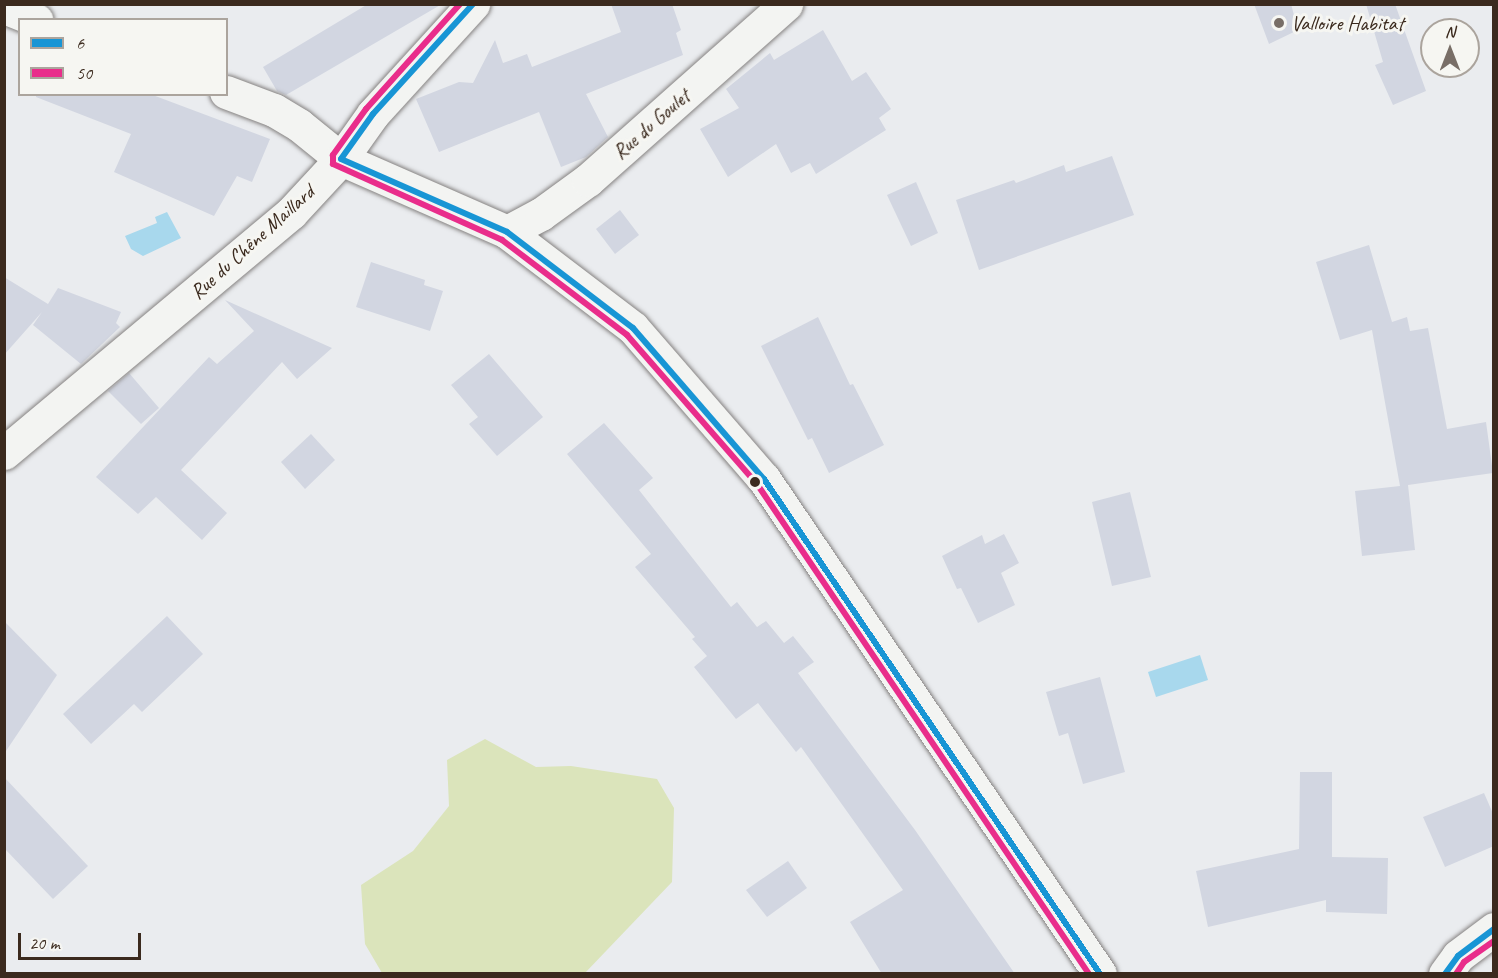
<!DOCTYPE html>
<meta charset="utf-8">
<style>
body{margin:0}
#map{position:relative;width:1498px;height:978px;overflow:hidden;background:#eaecef;font-family:Caveat,sans-serif}
div>[style]{position:absolute}
[style*='--x']{left:calc(var(--x)*1px);top:calc(var(--y)*1px);width:calc(var(--w)*1px);rotate:calc(var(--a)*1deg)}
.green>*{inset:0;background:#dbe4bb}
.water>*{inset:0;background:#a8d8ed}
.building>*{inset:0;background:#d2d6e1}
.roads{filter:drop-shadow(0 0 2px #858281) drop-shadow(0 0 2px #858281)}
.minor>*{height:33px;margin:-16.5px;padding:0 16.5px;transform-origin:16.5px;border-radius:16.5px;background:#f3f4f2}
.bus-1>*{height:6px;margin:-3px;padding:0 3px;transform-origin:3px;border-radius:3px;background:#1895d5}
.bus-2>*{height:6px;margin:-3px;padding:0 3px;transform-origin:3px;border-radius:3px;background:#e92d8b}
.dots>*{width:16px;height:16px;translate:-50% -50%;box-sizing:border-box;border:3px solid #f6f6f2;border-radius:50%}
span{translate:-50% -50%;white-space:nowrap;text-align:center;line-height:1.15;-webkit-text-stroke:6px #f6f6f2;paint-order:stroke}
.poi-label{font-size:21px;color:#3b2a1e}
.left{translate:0 -50%;text-align:left}
.street-label{font-size:21px;color:#3b2a1e}
.frame{position:absolute;inset:0;border:6px solid #3b2a1e;pointer-events:none}
.legend{position:absolute;left:18px;top:18px;width:210px;height:78px;box-sizing:border-box;background:#f6f6f2;border:2px solid #aba49d;margin:0;padding:8px 10px;list-style:none;font-size:18px;color:#3b2a1e}
.legend li{display:flex;align-items:center;gap:12px;height:30px}
.legend b{width:30px;border:2px solid #aba49d}
.north{position:absolute;left:1420px;top:18px;width:60px;height:60px;box-sizing:border-box;background:#f6f6f2;border:2px solid #aba49d;border-radius:50%;rotate:0deg;font-size:16px;font-weight:700;line-height:24px;text-align:center;color:#3b2a1e}
.north::after{content:'';display:block;margin:auto;width:21px;height:27px;background:#786e67;clip-path:polygon(50% 0,100% 100%,50% 72%,0 100%)}
.scale{position:absolute;left:18px;top:933px;width:123px;height:27px;box-sizing:border-box;border:3px solid #3b2a1e;border-top:0;padding-left:8px;font-size:18px;line-height:21px;white-space:nowrap;color:#3b2a1e;-webkit-text-stroke:4px #f6f6f2;paint-order:stroke}
</style>
<div id="map">
<div class="green">
<i style="clip-path:polygon(485px 739px,536px 767px,571px 766px,657px 779px,674px 808px,672px 882px,585px 973px,382px 973px,365px 944px,361px 885px,413px 851px,449px 806px,447px 760px)"></i>
</div>
<div class="water">
<i style="clip-path:polygon(167px 212px,181px 238px,143px 256px,131px 249px,125px 236px,157px 223px,155px 217px)"></i>
<i style="clip-path:polygon(1200px 655px,1208px 680px,1156px 697px,1148px 672px)"></i>
</div>
<div class="building">
<i style="clip-path:polygon(368px 4px,442px 4px,286px 95px,277px 91px,263px 67px)"></i>
<i style="clip-path:polygon(611px 4px,672px 4px,681px 30px,676px 33px,683px 55px,586px 94px,608px 137px,586px 157px,561px 167px,539px 112px,439px 152px,416px 99px,459px 82px,473px 83px,495px 40px,503px 63px,527px 54px,532px 67px,621px 32px)"></i>
<i style="clip-path:polygon(1254px 4px,1291px 4px,1298px 30px,1269px 44px)"></i>
<i style="clip-path:polygon(1366px 4px,1395px 4px,1426px 91px,1393px 105px,1375px 65px,1383px 62px)"></i>
<i style="clip-path:polygon(823px 30px,852px 81px,866px 72px,891px 109px,879px 118px,886px 130px,816px 174px,810px 163px,791px 173px,776px 144px,728px 177px,700px 129px,739px 108px,726px 89px,770px 53px,774px 60px)"></i>
<i style="clip-path:polygon(36px 94px,150px 94px,270px 139px,252px 182px,237px 176px,214px 216px,114px 172px,131px 134px,36px 97px)"></i>
<i style="clip-path:polygon(1112px 156px,1134px 215px,979px 270px,956px 200px,1014px 180px,1016px 183px,1064px 165px,1066px 172px)"></i>
<i style="clip-path:polygon(916px 182px,938px 233px,911px 246px,887px 195px)"></i>
<i style="clip-path:polygon(620px 210px,639px 235px,615px 254px,596px 229px)"></i>
<i style="clip-path:polygon(1369px 245px,1392px 322px,1407px 317px,1410px 331px,1428px 328px,1447px 429px,1486px 422px,1493px 473px,1408px 485px,1415px 550px,1362px 556px,1355px 491px,1400px 486px,1372px 330px,1340px 340px,1316px 262px)"></i>
<i style="clip-path:polygon(371px 262px,425px 280px,424px 285px,443px 291px,430px 331px,356px 307px)"></i>
<i style="clip-path:polygon(4px 277px,48px 304px,58px 288px,121px 312px,116px 323px,120px 327px,81px 364px,33px 325px,42px 312px,4px 355px)"></i>
<i style="clip-path:polygon(225px 300px,332px 348px,297px 379px,282px 362px,181px 470px,227px 513px,202px 540px,156px 497px,138px 514px,96px 477px,209px 357px,217px 364px,254px 331px)"></i>
<i style="clip-path:polygon(818px 317px,850px 385px,853px 384px,884px 445px,829px 473px,812px 438px,808px 440px,761px 346px)"></i>
<i style="clip-path:polygon(489px 354px,543px 417px,497px 456px,469px 424px,478px 417px,451px 385px)"></i>
<i style="clip-path:polygon(129px 373px,159px 408px,141px 424px,108px 391px)"></i>
<i style="clip-path:polygon(604px 423px,653px 478px,639px 490px,731px 607px,737px 602px,757px 627px,766px 621px,784px 643px,793px 636px,814px 662px,798px 673px,915px 830px,1015px 974px,882px 974px,850px 922px,903px 890px,801px 747px,796px 752px,758px 703px,736px 719px,694px 667px,707px 656px,692px 639px,695px 637px,635px 567px,651px 554px,567px 454px)"></i>
<i style="clip-path:polygon(311px 434px,335px 460px,305px 489px,281px 462px)"></i>
<i style="clip-path:polygon(1130px 492px,1151px 577px,1112px 586px,1092px 502px)"></i>
<i style="clip-path:polygon(1004px 534px,1019px 563px,1001px 573px,1015px 605px,978px 623px,961px 588px,957px 589px,942px 556px,982px 535px,985px 544px)"></i>
<i style="clip-path:polygon(167px 616px,203px 654px,142px 712px,134px 704px,91px 744px,63px 714px)"></i>
<i style="clip-path:polygon(4px 621px,57px 675px,4px 754px)"></i>
<i style="clip-path:polygon(1100px 677px,1125px 772px,1083px 784px,1068px 733px,1059px 736px,1046px 692px)"></i>
<i style="clip-path:polygon(1300px 772px,1332px 772px,1332px 857px,1388px 858px,1387px 914px,1326px 912px,1326px 900px,1208px 927px,1196px 871px,1299px 849px)"></i>
<i style="clip-path:polygon(4px 777px,88px 866px,53px 899px,4px 848px)"></i>
<i style="clip-path:polygon(1484px 793px,1494px 816px,1494px 846px,1445px 867px,1423px 817px)"></i>
<i style="clip-path:polygon(788px 861px,807px 888px,767px 917px,746px 890px)"></i>
</div>
<div class="roads">
<div class="minor">
<i style="--x:4;--y:7;--w:35;--a:22"></i>
<i style="--x:226;--y:92;--w:51;--a:20.6"></i>
<i style="--x:274;--y:110;--w:29;--a:31"></i>
<i style="--x:299;--y:125;--w:54;--a:39"></i>
<i style="--x:341;--y:159;--w:181;--a:23.7"></i>
<i style="--x:507;--y:232;--w:158;--a:37.3"></i>
<i style="--x:633;--y:328;--w:200;--a:49.1"></i>
<i style="--x:764;--y:479;--w:598;--a:55.83"></i>
<i style="--x:507;--y:232;--w:38;--a:-28"></i>
<i style="--x:541;--y:214;--w:58;--a:-35.9"></i>
<i style="--x:588;--y:180;--w:265;--a:-41.6"></i>
<i style="--x:4;--y:453;--w:374;--a:-39.9"></i>
<i style="--x:291;--y:213;--w:74;--a:-47.2"></i>
<i style="--x:341;--y:159;--w:55;--a:-54.6"></i>
<i style="--x:373;--y:114;--w:149;--a:-47.7"></i>
<i style="--x:1445;--y:974;--w:22;--a:-54"></i>
<i style="--x:1458;--y:956;--w:45;--a:-36.9"></i>
</div>
</div>
<div class="bus-1">
<i style="--x:473;--y:4;--w:149;--a:132.3"></i>
<i style="--x:373;--y:114;--w:55;--a:125.4"></i>
<i style="--x:341;--y:159;--w:181;--a:23.7"></i>
<i style="--x:507;--y:232;--w:158;--a:37.3"></i>
<i style="--x:633;--y:328;--w:200;--a:49.1"></i>
<i style="--x:764;--y:479;--w:598;--a:55.83"></i>
<i style="--x:1445;--y:974;--w:22;--a:-54"></i>
<i style="--x:1458;--y:956;--w:45;--a:-36.9"></i>
</div>
<div class="bus-2">
<i style="--x:460;--y:4;--w:141;--a:131.8"></i>
<i style="--x:366;--y:109;--w:57;--a:125.7"></i>
<i style="--x:333;--y:155;--w:9;--a:90"></i>
<i style="--x:333;--y:164;--w:185;--a:24.2"></i>
<i style="--x:502;--y:240;--w:157;--a:37.2"></i>
<i style="--x:627;--y:335;--w:198;--a:48.9"></i>
<i style="--x:757;--y:484;--w:592;--a:55.88"></i>
<i style="--x:1456;--y:974;--w:14;--a:-56"></i>
<i style="--x:1464;--y:962;--w:37;--a:-35"></i>
</div>
<div class="dots">
<i style="left:1279px;top:23px;background:#786e67"></i>
<i style="left:755px;top:482px;background:#3b2a1e"></i>
</div>
<div class="poi-label">
<span class="left" style="left:1291px;top:23px">Valloire Habitat</span>
</div>
<div class="street-label">
<span style="left:651px;top:124px;rotate:-41deg">Rue du Goulet</span>
<span style="left:252px;top:242px;rotate:-42deg">Rue du Chêne Maillard</span>
</div>
<div class="frame"></div>
<ul class="legend">
<li><b style="height:8px;background:#1895d5"></b>6</li>
<li><b style="height:8px;background:#e92d8b"></b>50</li>
</ul>
<div class="north">N</div>
<div class="scale">20 m</div>
</div>
